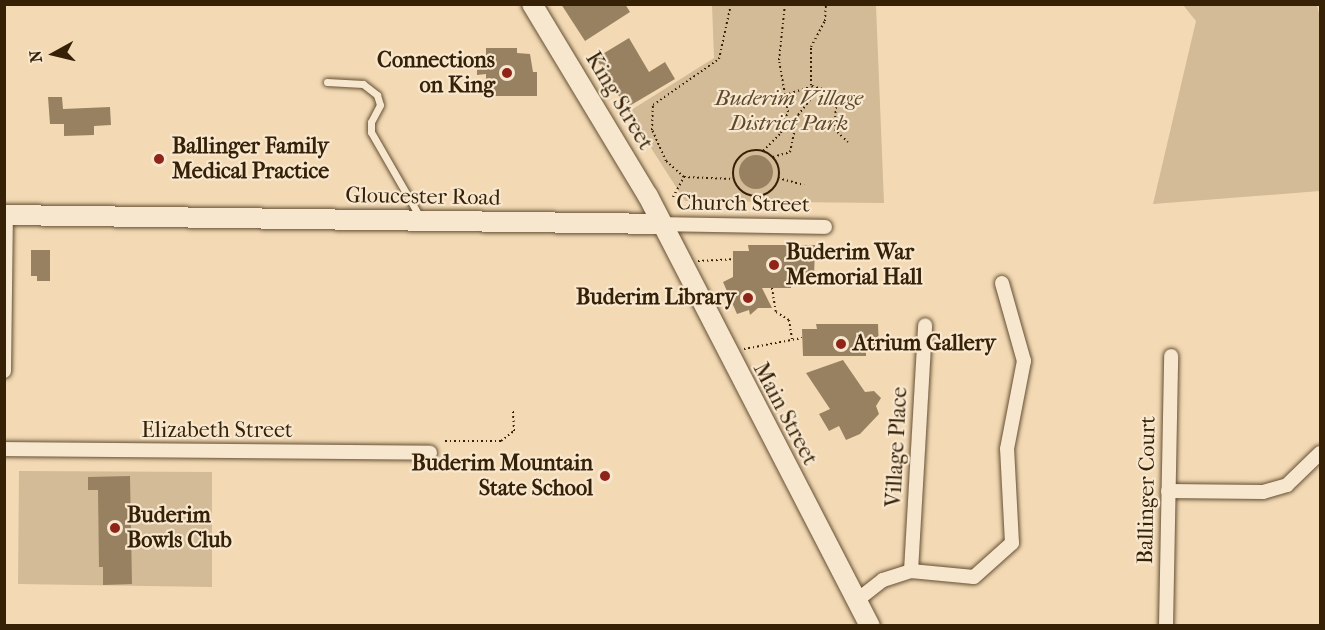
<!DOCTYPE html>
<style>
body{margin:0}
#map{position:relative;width:1325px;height:630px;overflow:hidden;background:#f3dab5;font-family:"IM FELL French Canon",serif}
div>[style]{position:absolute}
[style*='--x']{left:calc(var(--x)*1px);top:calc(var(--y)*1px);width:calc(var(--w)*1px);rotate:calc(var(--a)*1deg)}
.green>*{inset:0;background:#d3bb97}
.building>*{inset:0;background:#988161}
.round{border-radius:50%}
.path>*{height:2px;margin-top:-1px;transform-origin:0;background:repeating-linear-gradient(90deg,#362107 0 1.5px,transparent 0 4.5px)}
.path>.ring{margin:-1px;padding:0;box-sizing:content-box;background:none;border:2px solid #362107;border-radius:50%}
.roads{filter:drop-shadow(0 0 2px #654f32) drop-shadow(0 0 2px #654f32)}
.service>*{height:7px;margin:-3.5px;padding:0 3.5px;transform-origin:3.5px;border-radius:3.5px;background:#f7e7cf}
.minor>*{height:14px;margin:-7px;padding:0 7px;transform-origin:7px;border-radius:7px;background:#f7e7cf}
.secondary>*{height:20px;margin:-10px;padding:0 10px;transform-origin:10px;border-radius:10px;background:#f7e7cf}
.dots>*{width:16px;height:16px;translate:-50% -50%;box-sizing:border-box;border:3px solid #f7e7cf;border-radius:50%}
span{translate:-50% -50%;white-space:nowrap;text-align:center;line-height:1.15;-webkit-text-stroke:4.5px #f7e7cf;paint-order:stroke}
.poi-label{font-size:22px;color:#362107;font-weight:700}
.right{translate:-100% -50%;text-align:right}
.left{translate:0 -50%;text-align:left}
.park-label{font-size:22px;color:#5d482b;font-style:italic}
.street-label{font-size:22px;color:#362107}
.frame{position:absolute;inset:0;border:6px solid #362107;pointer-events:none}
.north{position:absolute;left:24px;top:24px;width:60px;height:60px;-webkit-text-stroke:4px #f7e7cf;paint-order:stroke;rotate:262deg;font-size:16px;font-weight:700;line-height:24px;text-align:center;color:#362107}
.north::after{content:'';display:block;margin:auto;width:21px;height:27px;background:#362107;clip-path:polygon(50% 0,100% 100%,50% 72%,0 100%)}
</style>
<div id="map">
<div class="green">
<i style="clip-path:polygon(712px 5px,876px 5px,884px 203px,685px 201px,628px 112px,714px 58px)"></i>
<i style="clip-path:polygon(1183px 5px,1317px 5px,1320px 18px,1320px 191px,1153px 204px,1196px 21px)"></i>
<i style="clip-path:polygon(19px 471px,212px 472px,212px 587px,18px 584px)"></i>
</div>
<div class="building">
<i style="clip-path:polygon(561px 4px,625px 4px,630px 12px,585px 41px)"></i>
<i style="clip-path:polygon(629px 38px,649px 72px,665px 62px,675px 79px,626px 108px,596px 58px)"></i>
<i style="clip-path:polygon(486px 48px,517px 48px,517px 53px,530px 54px,533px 72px,537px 72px,537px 96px,486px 96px,486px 74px,477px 75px,477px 57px,486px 57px)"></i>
<i style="clip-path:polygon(48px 97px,62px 97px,63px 109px,110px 107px,111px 125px,94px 126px,94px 135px,64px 136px,64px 124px,50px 124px)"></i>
<i class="round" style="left:739px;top:155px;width:34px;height:34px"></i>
<i style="clip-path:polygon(748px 245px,815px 245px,814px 278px,791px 279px,791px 288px,762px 288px,772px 308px,758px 308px,750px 315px,749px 310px,737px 314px,723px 282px,733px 277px,733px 251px,749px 251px)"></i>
<i style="clip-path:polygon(31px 250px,50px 250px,50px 281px,37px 281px,37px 276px,31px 276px)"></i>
<i style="clip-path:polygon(816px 324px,878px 324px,879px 350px,866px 350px,866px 356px,803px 356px,802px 329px,817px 329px)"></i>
<i style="clip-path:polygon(843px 360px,865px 392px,874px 391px,881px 398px,876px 406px,879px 414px,860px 434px,846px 440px,839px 426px,829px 431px,819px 414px,830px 409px,806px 373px)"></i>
<i style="clip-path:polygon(130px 476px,132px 584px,103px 585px,103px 567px,99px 567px,98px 490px,88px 490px,88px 477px)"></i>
</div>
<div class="path">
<i style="--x:826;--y:88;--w:21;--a:62"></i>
<i style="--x:836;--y:107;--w:22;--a:95"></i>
<i style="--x:834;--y:129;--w:19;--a:43"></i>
<i style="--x:785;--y:95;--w:28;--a:-18"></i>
<i style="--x:812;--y:86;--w:24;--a:15"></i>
<i style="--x:846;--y:97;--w:4;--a:27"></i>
<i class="ring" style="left:733px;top:150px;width:44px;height:44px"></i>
<i style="--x:763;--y:151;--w:25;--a:-45"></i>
<i style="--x:781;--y:133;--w:22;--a:-72"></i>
<i style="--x:788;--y:112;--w:53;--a:-99.8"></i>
<i style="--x:779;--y:60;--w:56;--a:-83.9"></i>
<i style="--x:773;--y:157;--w:18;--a:-16"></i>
<i style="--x:790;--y:152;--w:38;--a:-78"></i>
<i style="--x:798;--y:115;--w:21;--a:-51"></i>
<i style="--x:811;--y:99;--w:52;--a:-90"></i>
<i style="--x:811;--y:47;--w:30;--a:-62"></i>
<i style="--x:825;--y:21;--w:17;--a:-87"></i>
<i style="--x:684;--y:177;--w:24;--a:-138"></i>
<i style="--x:666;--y:161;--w:34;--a:-114"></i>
<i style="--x:652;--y:130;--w:25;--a:-88"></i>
<i style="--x:653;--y:105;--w:80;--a:-34.9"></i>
<i style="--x:719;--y:59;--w:56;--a:-77.7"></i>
<i style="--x:778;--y:178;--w:27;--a:15"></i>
<i style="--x:673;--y:197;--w:23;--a:-61"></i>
<i style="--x:684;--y:177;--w:49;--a:2.3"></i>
<i style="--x:698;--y:261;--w:35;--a:-3"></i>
<i style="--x:772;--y:288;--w:24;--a:81"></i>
<i style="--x:776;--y:312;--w:15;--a:32"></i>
<i style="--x:789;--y:320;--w:20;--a:81"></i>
<i style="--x:744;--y:349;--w:59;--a:-10.7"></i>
<i style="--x:445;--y:441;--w:56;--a:0"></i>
<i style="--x:501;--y:441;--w:16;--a:-38"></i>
<i style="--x:514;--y:431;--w:20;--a:-93"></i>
</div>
<div class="roads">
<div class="service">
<i style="--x:327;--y:82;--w:36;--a:3"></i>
<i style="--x:363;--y:84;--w:18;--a:38"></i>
<i style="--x:377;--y:95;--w:10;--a:73"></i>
<i style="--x:380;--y:105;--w:19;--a:118"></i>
<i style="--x:371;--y:122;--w:10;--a:90"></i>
<i style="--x:371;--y:132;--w:100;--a:60.1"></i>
</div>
<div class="minor">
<i style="--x:661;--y:224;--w:164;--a:1"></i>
<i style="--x:4;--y:371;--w:156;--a:-89.3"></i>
<i style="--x:4;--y:449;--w:426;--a:0.5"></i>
<i style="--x:1168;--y:491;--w:95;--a:0.6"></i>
<i style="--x:1263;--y:492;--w:25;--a:-16"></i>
<i style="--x:1287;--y:485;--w:46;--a:-44.1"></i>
<i style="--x:911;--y:571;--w:246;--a:-86.7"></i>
<i style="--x:856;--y:601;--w:34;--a:-38"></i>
<i style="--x:883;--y:580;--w:29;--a:-18"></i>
<i style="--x:911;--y:571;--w:63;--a:5.4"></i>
<i style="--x:974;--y:577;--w:51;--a:-41.8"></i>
<i style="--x:1012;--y:543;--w:94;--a:-93"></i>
<i style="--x:1007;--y:449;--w:90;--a:-79.1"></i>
<i style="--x:1024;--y:361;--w:81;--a:-105.8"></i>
<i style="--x:1166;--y:626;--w:270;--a:-88.9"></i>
</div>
<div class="secondary">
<i style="--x:532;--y:4;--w:224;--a:58.9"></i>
<i style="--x:648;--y:196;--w:484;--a:62.7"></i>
<i style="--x:4;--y:215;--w:657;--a:0.78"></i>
</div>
</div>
<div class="dots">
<i style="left:507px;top:73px;background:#8f2418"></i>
<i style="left:159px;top:159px;background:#8f2418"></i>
<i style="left:774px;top:265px;background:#8f2418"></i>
<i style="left:748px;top:298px;background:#8f2418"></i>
<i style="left:841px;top:344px;background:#8f2418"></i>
<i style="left:605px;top:476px;background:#8f2418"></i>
<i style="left:115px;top:528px;background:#8f2418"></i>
</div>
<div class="poi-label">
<span class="right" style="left:495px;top:73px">Connections<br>on King</span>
<span class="left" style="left:172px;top:159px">Ballinger Family<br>Medical Practice</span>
<span class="left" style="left:786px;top:265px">Buderim War<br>Memorial Hall</span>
<span class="right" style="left:736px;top:298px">Buderim Library</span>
<span class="left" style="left:853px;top:344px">Atrium Gallery</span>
<span class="right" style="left:593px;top:476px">Buderim Mountain<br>State School</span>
<span class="left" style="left:127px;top:528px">Buderim<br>Bowls Club</span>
</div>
<div class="park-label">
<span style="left:789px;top:111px">Buderim Village<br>District Park</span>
</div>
<div class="street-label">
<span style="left:619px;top:101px;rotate:59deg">King Street</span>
<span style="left:423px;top:197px;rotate:1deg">Gloucester Road</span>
<span style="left:743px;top:204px;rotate:1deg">Church Street</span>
<span style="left:785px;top:414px;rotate:62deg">Main Street</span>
<span style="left:217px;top:431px">Elizabeth Street</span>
<span style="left:897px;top:447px;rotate:-87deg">Village Place</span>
<span style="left:1147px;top:490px;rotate:-89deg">Ballinger Court</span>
</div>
<div class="frame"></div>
<div class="north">N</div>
</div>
